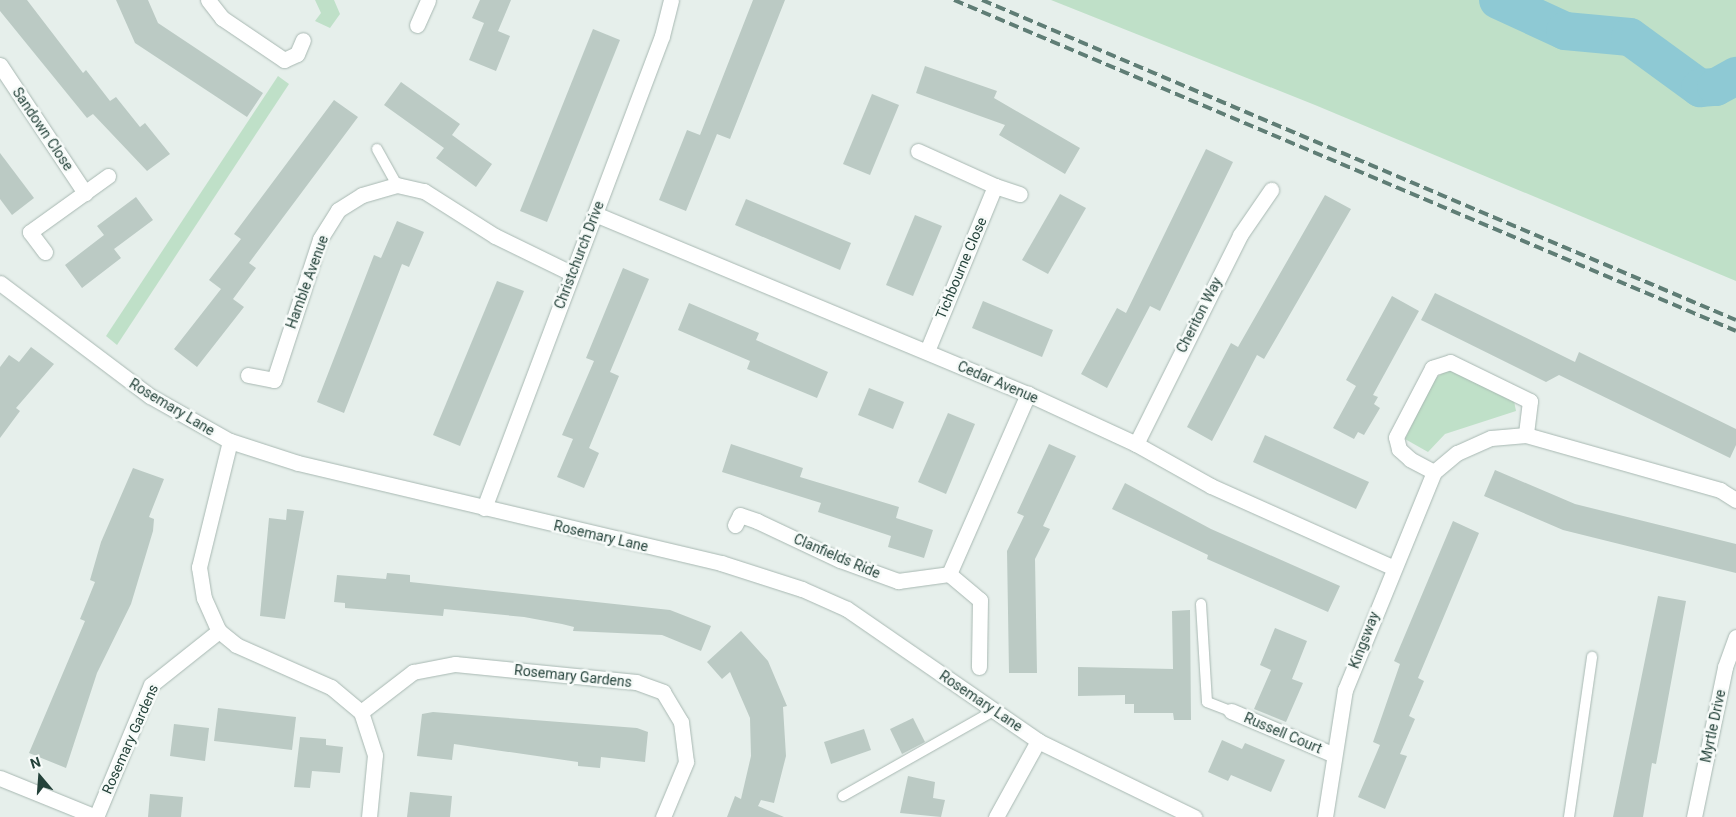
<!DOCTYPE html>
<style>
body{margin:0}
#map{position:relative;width:1736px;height:817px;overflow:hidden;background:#e6efeb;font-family:Roboto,sans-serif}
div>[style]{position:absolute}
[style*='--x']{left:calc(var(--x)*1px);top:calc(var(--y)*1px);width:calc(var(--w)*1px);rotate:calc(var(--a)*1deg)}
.green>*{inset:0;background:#bfe0c8}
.river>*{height:38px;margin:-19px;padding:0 19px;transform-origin:19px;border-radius:19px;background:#8ec9d4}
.building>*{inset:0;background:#bbcac4}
.roads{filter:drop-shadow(0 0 1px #a8b8b2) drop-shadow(0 0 1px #a8b8b2)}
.lane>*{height:10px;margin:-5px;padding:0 5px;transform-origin:5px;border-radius:5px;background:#fff}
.street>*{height:15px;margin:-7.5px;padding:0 7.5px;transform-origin:7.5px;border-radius:7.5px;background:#fff}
.secondary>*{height:15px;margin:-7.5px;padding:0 7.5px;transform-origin:7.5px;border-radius:7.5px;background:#fff}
.rail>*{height:4px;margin-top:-2px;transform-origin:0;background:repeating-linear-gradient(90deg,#5f7d75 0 10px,transparent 0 15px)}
span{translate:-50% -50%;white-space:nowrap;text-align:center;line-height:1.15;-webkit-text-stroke:5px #f7fbf9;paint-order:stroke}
.street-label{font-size:14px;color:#24423a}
.north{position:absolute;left:15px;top:752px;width:50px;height:50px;-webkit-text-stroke:4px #f7fbf9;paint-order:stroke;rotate:342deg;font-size:14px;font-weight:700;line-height:20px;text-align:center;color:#24423a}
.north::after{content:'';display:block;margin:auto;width:18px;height:22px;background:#24423a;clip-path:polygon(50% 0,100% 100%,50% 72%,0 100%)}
</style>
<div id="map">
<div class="green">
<i style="clip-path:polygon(315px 0,334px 0,340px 14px,330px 28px,315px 21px,321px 13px)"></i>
<i style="clip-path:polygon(1051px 0,1736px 0,1736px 281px,1315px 105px)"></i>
<i style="clip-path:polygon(278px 76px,289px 84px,117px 345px,106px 336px)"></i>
<i style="clip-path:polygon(1449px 369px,1514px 401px,1516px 411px,1445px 434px,1428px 452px,1405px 439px,1434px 379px)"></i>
</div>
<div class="river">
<i style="--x:1498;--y:0;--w:74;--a:24.8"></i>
<i style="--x:1565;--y:31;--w:65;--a:5.3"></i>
<i style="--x:1630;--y:37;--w:87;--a:36.1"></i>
<i style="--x:1700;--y:88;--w:16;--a:-4"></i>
<i style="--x:1716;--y:87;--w:23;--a:-29"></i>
</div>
<div class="building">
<i style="clip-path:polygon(0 0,27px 0,83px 73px,86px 70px,110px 101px,116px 97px,140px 127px,145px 123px,170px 154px,147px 171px,93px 114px,87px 118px,0 11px)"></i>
<i style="clip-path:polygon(116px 0,148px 0,158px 23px,263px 93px,247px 117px,135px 43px)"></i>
<i style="clip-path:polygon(480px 0,511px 0,498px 31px,510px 36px,496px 71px,469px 60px,484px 23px,472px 18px)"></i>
<i style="clip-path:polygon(753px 0,785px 0,730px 139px,717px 134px,686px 211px,659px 200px,687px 130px,700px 135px)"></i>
<i style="clip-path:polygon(593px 29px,620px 40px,547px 222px,520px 211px)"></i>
<i style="clip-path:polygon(925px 66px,997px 91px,994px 98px,1080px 148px,1065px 174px,999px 135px,1005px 125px,916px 93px)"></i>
<i style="clip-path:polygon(401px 82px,460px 124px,452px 135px,492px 164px,476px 187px,436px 158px,444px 148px,384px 105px)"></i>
<i style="clip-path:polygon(872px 94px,899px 105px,870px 175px,843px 164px)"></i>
<i style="clip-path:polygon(334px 100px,358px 117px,249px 263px,256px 268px,233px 299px,244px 307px,197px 367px,174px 349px,221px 289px,209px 280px,241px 239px,234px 234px)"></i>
<i style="clip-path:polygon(1206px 149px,1233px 162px,1160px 311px,1150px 306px,1107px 388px,1081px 374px,1117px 308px,1126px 313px)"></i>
<i style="clip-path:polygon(0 153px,34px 198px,12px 215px,0 199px)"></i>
<i style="clip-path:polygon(1060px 194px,1086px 208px,1048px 274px,1022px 260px)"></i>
<i style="clip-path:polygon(1325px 195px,1351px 209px,1264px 359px,1257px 355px,1212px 441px,1187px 427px,1231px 343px,1238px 347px)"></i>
<i style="clip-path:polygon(136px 197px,153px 220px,114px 249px,121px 258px,82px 288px,65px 265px,104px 235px,97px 226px)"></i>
<i style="clip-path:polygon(746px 199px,851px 243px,840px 270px,735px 225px)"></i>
<i style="clip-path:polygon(915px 215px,942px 226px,913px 296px,886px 285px)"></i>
<i style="clip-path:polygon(397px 221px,424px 232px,409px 267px,402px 264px,344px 413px,317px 402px,374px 255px,381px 258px)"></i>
<i style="clip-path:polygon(623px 268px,649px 279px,610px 372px,619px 376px,589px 448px,599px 453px,584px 488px,557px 477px,573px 439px,562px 435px,594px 361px,586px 358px)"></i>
<i style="clip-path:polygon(497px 281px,524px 291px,460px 446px,433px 435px)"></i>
<i style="clip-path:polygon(1435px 293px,1575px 362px,1579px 352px,1736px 429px,1736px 445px,1730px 458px,1559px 375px,1546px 382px,1421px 320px)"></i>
<i style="clip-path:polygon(1392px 296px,1419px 311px,1373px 395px,1378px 397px,1374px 404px,1380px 408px,1364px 435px,1358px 432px,1354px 439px,1333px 428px,1356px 386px,1346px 380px)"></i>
<i style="clip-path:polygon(983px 301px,1053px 330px,1042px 357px,972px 328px)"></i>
<i style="clip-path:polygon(689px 303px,759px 333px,756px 340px,828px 372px,817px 398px,747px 369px,750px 361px,678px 330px)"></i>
<i style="clip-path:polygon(31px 347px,54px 364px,16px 408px,20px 411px,0 438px,0 367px,9px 355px,19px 362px)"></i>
<i style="clip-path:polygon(869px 388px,904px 402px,893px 429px,858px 415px)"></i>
<i style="clip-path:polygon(948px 413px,975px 424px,946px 494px,918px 482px)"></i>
<i style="clip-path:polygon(1265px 435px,1369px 482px,1356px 509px,1253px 462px)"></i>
<i style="clip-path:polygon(731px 444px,803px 468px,800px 477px,899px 507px,896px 518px,933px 530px,924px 558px,888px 547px,891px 536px,818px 512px,821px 503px,722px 472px)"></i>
<i style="clip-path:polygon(1049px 444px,1076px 456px,1043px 526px,1050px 529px,1035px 559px,1037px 673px,1009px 673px,1007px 551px,1024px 516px,1017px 513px)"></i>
<i style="clip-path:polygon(133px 468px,164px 479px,149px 517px,154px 519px,153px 531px,131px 604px,97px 673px,66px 768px,29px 753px,85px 621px,80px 619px,95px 582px,90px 580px,101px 542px)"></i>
<i style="clip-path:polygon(1495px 470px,1575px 504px,1736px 544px,1736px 573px,1563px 530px,1484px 496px)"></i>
<i style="clip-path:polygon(1125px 483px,1211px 529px,1340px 586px,1328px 612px,1207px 559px,1208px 555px,1112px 509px)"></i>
<i style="clip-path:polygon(287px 509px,304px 511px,285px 619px,260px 616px,269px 518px,286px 520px)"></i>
<i style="clip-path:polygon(1453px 521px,1479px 533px,1418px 678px,1424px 681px,1409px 716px,1415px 719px,1400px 754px,1407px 756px,1385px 809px,1358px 797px,1380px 745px,1373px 742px,1400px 664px,1394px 661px)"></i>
<i style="clip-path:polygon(387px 573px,410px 575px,410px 582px,670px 610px,711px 626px,701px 651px,662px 635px,573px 631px,574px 627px,562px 624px,524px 617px,444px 609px,443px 616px,345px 608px,345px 603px,334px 602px,337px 575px,386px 579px)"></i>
<i style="clip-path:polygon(1658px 596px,1686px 601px,1656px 764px,1652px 763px,1643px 817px,1613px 817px)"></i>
<i style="clip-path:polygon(1190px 610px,1191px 720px,1174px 720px,1173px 713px,1134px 713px,1134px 704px,1125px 704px,1125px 695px,1078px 696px,1078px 667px,1173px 669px,1172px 611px)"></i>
<i style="clip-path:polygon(1275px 628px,1307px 641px,1292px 679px,1303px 683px,1286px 722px,1254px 709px,1271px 670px,1260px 665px)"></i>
<i style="clip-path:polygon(741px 631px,768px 661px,787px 706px,783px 707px,786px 756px,774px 803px,761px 800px,758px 806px,784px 817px,727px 817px,735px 796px,741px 799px,751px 756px,750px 718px,730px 672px,722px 679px,707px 662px)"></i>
<i style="clip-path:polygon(218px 708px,296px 717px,292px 750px,214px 741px)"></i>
<i style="clip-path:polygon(433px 712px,637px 728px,648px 732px,645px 762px,601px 757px,600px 768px,578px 766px,578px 762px,454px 744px,452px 760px,417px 756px,422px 714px)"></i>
<i style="clip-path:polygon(913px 718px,925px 742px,902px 754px,890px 729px)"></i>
<i style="clip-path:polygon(174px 724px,209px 728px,205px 761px,170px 756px)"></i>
<i style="clip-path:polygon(864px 729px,871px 750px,831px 764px,824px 742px)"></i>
<i style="clip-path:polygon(300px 737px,326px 739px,326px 745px,343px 747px,340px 773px,312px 771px,310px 788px,294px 787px)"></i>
<i style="clip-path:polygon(1222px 740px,1242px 749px,1245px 743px,1285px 760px,1271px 792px,1231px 775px,1228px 781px,1208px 772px)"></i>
<i style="clip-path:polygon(908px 776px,935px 782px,933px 798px,945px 800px,941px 817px,900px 813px)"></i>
<i style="clip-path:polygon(410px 792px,452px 796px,450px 817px,407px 817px)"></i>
<i style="clip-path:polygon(150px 794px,183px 797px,181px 817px,148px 817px)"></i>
</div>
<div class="roads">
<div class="lane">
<i style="--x:377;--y:149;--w:41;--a:60.9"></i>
<i style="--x:1201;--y:604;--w:98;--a:86.5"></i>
<i style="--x:1207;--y:702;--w:26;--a:21"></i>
<i style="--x:843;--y:796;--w:175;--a:-29.5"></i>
<i style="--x:1569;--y:817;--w:162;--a:-81.8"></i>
</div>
<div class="street">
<i style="--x:208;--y:0;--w:23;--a:52"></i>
<i style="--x:222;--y:18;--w:75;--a:34.1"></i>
<i style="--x:284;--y:60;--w:14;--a:-25"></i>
<i style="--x:297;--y:54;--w:15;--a:-67"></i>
<i style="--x:417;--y:25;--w:27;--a:-66"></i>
<i style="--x:0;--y:65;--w:154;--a:56.4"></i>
<i style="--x:918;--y:151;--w:85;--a:24.4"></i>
<i style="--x:995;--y:186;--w:178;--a:112.4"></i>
<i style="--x:995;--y:186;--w:26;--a:18"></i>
<i style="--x:595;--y:214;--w:469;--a:22.6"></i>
<i style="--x:1028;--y:394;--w:119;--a:24.8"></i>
<i style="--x:1136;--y:444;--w:86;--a:29.2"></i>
<i style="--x:1211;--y:486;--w:198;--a:24.1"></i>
<i style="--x:45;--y:252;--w:25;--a:-127"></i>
<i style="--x:30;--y:232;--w:96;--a:-35.7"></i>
<i style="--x:248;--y:375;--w:26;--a:11"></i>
<i style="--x:274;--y:380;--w:148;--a:-71.9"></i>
<i style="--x:320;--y:239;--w:34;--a:-58"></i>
<i style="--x:338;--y:210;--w:28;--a:-32"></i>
<i style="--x:362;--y:195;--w:36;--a:-16"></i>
<i style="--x:397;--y:185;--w:28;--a:13"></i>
<i style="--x:424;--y:191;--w:84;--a:32.4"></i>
<i style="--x:495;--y:236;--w:85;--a:26"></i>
<i style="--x:230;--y:441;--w:130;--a:103.8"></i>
<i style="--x:199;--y:567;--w:31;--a:81"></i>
<i style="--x:204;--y:598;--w:36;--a:66"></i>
<i style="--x:219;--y:631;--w:22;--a:39"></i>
<i style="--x:236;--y:645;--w:104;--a:23.9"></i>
<i style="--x:331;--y:687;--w:39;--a:40"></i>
<i style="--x:361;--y:712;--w:45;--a:72"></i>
<i style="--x:375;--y:755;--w:62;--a:95.5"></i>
<i style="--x:1136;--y:444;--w:233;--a:-63.5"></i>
<i style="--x:1240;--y:235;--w:55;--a:-55.4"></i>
<i style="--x:1434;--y:472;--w:27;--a:-152"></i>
<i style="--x:1410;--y:459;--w:15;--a:-138"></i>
<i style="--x:1399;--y:449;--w:12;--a:-104"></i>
<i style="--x:1396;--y:437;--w:78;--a:-62.4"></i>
<i style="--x:1432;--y:368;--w:19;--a:-18"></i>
<i style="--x:1450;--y:362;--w:89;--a:26"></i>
<i style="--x:1530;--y:401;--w:34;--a:97"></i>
<i style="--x:484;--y:508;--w:504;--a:-69.34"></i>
<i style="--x:662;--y:36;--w:37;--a:-76"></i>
<i style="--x:735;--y:525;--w:11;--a:-63"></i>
<i style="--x:740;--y:515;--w:18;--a:19"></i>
<i style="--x:757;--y:521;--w:92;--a:25.2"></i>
<i style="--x:840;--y:560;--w:62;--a:19.9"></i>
<i style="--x:898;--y:581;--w:51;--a:-7.8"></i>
<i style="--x:949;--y:574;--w:197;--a:-66.3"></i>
<i style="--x:949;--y:574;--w:40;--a:40"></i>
<i style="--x:980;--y:600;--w:67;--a:90.9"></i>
<i style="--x:1231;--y:711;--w:112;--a:23.1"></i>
<i style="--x:361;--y:712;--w:66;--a:-37.6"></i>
<i style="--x:413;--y:672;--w:43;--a:-10.8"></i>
<i style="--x:455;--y:664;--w:182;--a:5.7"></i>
<i style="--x:636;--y:682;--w:29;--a:20"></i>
<i style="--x:663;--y:692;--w:35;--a:59"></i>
<i style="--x:681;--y:722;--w:40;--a:82.9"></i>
<i style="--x:686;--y:762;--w:60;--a:112.7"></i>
<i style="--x:0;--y:778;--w:104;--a:22.1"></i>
<i style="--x:96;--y:817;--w:143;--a:-67.4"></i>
<i style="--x:151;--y:685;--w:87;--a:-38.5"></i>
<i style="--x:996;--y:817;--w:87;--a:-61.1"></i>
<i style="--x:1325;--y:817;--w:129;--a:-81.1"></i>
<i style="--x:1345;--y:690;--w:235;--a:-67.8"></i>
<i style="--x:1434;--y:472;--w:30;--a:-40"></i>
<i style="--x:1457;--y:453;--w:37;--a:-24"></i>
<i style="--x:1491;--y:438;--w:35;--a:-5"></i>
<i style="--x:1526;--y:435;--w:202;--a:15.8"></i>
<i style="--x:1720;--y:490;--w:19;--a:32"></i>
<i style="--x:1694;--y:817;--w:153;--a:-78.3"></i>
<i style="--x:1725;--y:667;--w:32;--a:-70"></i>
</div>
<div class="secondary">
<i style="--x:0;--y:283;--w:188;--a:37"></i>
<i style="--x:150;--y:396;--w:92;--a:29.4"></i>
<i style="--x:230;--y:441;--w:71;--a:17.9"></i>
<i style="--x:298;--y:463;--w:435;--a:13.3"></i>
<i style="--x:721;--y:563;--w:85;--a:17.8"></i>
<i style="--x:802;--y:589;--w:49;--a:24"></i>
<i style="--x:847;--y:609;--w:232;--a:34.6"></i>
<i style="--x:1038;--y:741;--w:174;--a:26"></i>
</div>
</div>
<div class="rail">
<i style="--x:954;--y:0;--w:849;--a:22.94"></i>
<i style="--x:982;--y:0;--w:819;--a:23"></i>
</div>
<div class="street-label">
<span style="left:43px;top:129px;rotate:56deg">Sandown Close</span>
<span style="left:579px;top:255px;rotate:-69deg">Christchurch Drive</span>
<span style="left:961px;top:268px;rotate:-67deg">Tichbourne Close</span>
<span style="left:307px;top:282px;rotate:-70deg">Hamble Avenue</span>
<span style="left:1199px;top:315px;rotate:-63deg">Cheriton Way</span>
<span style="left:998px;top:382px;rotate:23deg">Cedar Avenue</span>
<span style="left:172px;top:407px;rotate:31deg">Rosemary Lane</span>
<span style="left:601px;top:536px;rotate:13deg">Rosemary Lane</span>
<span style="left:837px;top:556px;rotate:23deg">Clanfields Ride</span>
<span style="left:1364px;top:640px;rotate:-69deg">Kingsway</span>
<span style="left:573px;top:676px;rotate:6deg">Rosemary Gardens</span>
<span style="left:981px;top:701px;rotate:34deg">Rosemary Lane</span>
<span style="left:1713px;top:726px;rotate:-78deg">Myrtle Drive</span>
<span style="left:1283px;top:733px;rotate:23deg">Russell Court</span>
<span style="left:130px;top:739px;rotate:-66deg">Rosemary Gardens</span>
</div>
<div class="north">N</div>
</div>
